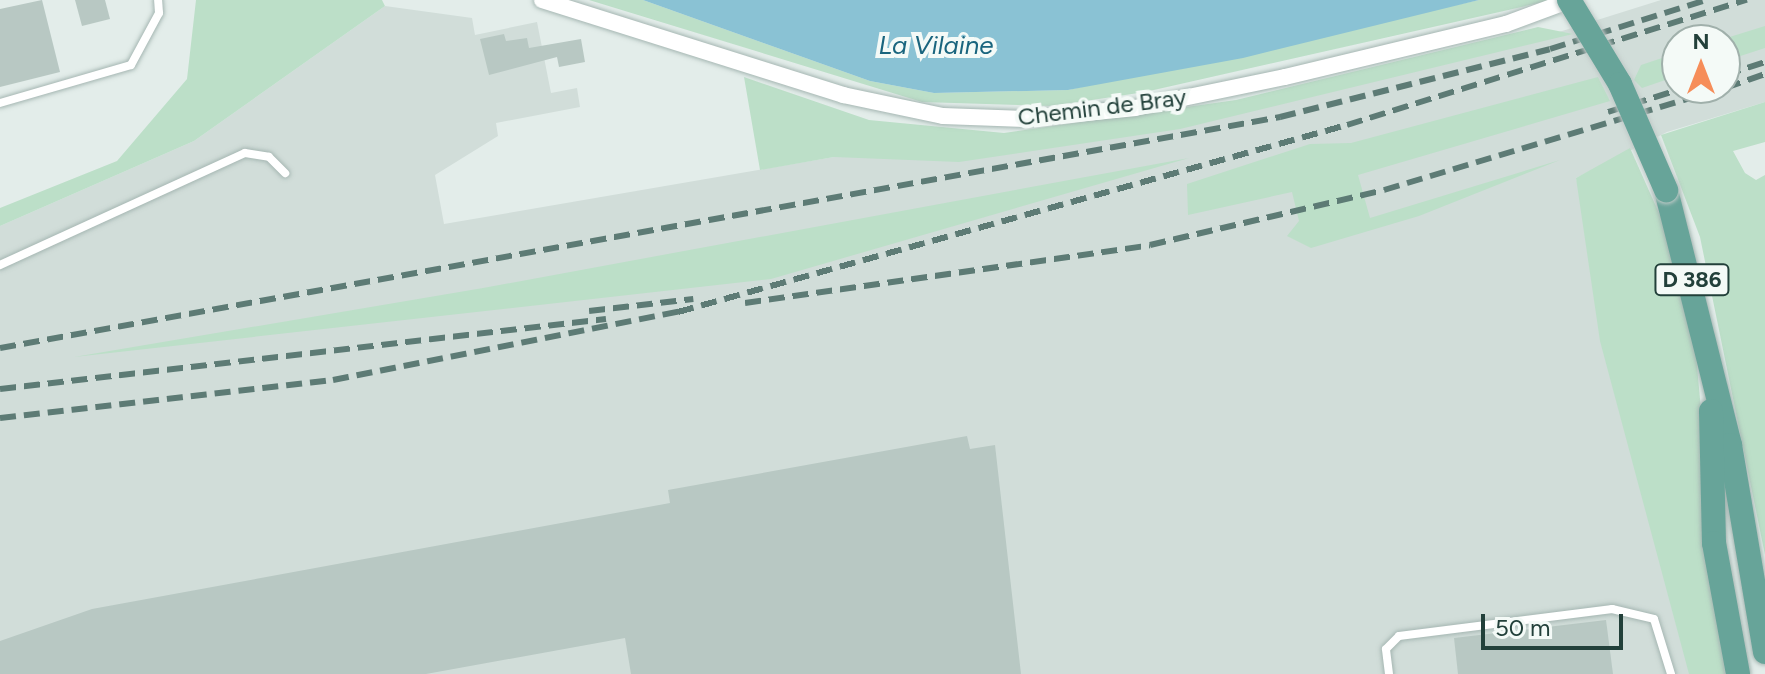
<!DOCTYPE html>
<style>
body{margin:0}
#map{position:relative;width:1765px;height:674px;overflow:hidden;background:#e3edea;font-family:Figtree,sans-serif}
div>[style]{position:absolute}
[style*='--x']{left:calc(var(--x)*1px);top:calc(var(--y)*1px);width:calc(var(--w)*1px);rotate:calc(var(--a)*1deg)}
.built>*{inset:0;background:#d1ddd9}
.green>*{inset:0;background:#bcdfc8}
.water>*{inset:0;background:#8ac2d4}
.building>*{inset:0;background:#b8c8c3}
.roads{filter:drop-shadow(0 0 2px #a5b6b2) drop-shadow(0 0 2px #a5b6b2)}
.service>*{height:8px;margin:-4px;padding:0 4px;transform-origin:4px;border-radius:4px;background:#fff}
.minor>*{height:16px;margin:-8px;padding:0 8px;transform-origin:8px;border-radius:8px;background:#fff}
.primary>*{height:24px;margin:-12px;padding:0 12px;transform-origin:12px;border-radius:12px;background:#67a499}
.rail>*{height:6px;margin-top:-3px;transform-origin:0;background:repeating-linear-gradient(90deg,#5d7b75 0 16px,transparent 0 24px)}
.bridges{filter:drop-shadow(0 0 2px #c1cac8) drop-shadow(0 0 2px #c1cac8)}
.primary-bridge>*{height:24px;margin:-12px;padding:0 12px;transform-origin:12px;border-radius:12px;background:#67a499}
span{translate:-50% -50%;white-space:nowrap;text-align:center;line-height:1.15;-webkit-text-stroke:8px #f4faf7;paint-order:stroke}
.shield-label span{padding:2px 6px;background:#f4faf7;border:2px solid;border-radius:6px;-webkit-text-stroke-width:0}
.shield-label{font-size:22px;color:#22403a;font-weight:700}
.street-label{font-size:24px;color:#22403a}
.water-label{font-size:26px;color:#1a657e;font-style:italic}
.north{position:absolute;left:1661px;top:24px;width:80px;height:80px;box-sizing:border-box;background:#f4faf7;border:2px solid #a0b0ab;border-radius:50%;rotate:0deg;font-size:22px;font-weight:700;line-height:32px;text-align:center;color:#22403a}
.north::after{content:'';display:block;margin:auto;width:28px;height:36px;background:#f68d59;clip-path:polygon(50% 0,100% 100%,50% 72%,0 100%)}
.scale{position:absolute;left:1481px;top:614px;width:142px;height:36px;box-sizing:border-box;border:4px solid #22403a;border-top:0;padding-left:10px;font-size:24px;line-height:28px;white-space:nowrap;color:#22403a;-webkit-text-stroke:6px #f4faf7;paint-order:stroke}
</style>
<div id="map">
<div class="built">
<i style="clip-path:polygon(evenodd,1661px 0,1765px 0,1765px 102px,1667px 132px,1576px 178px,1710px 674px,0 674px,0 226px,194px 141px,385px 6px,472px 18px,475px 35px,537px 22px,551px 93px,577px 88px,580px 107px,496px 123px,498px 136px,435px 175px,444px 224px,834px 157px,924px 157px,1002px 140px,1192px 119px,1559px 32px,1661px 0,1677px 40px,1725px 40px,1725px 88px,1677px 88px,1677px 40px)"></i>
</div>
<div class="green">
<i style="clip-path:polygon(196px 0,382px 0,385px 6px,194px 141px,0 226px,0 208px,117px 161px,187px 79px)"></i>
<i style="clip-path:polygon(589px 0,643px 0,870px 81px,934px 93px,1068px 90px,1479px 0,1552px 0,1145px 92px,1052px 106px,922px 102px)"></i>
<i style="clip-path:polygon(1765px 26px,1765px 48px,1725px 61px,1720px 40px)"></i>
<i style="clip-path:polygon(1538px 27px,1573px 34px,1180px 129px,959px 162px,834px 157px,760px 170px,744px 77px,869px 120px,1004px 133px,1236px 100px)"></i>
<i style="clip-path:polygon(1677px 53px,1677px 76px,1642px 88px,1634px 80px,1641px 65px)"></i>
<i style="clip-path:polygon(1598px 77px,1610px 101px,1358px 175px,1370px 218px,1560px 160px,1419px 216px,1311px 248px,1287px 236px,1299px 221px,1292px 192px,1188px 215px,1187px 184px,1310px 144px,1351px 143px)"></i>
<i style="clip-path:polygon(1765px 102px,1765px 142px,1733px 151px,1745px 173px,1756px 180px,1765px 175px,1765px 555px,1700px 237px,1661px 135px)"></i>
<i style="clip-path:polygon(1630px 148px,1667px 231px,1696px 355px,1725px 674px,1689px 674px,1600px 341px,1576px 178px)"></i>
<i style="clip-path:polygon(1189px 158px,771px 279px,74px 357px,483px 288px)"></i>
</div>
<div class="water">
<i style="clip-path:polygon(643px 0,1479px 0,1243px 58px,1068px 90px,934px 93px,870px 81px)"></i>
</div>
<div class="building">
<i style="clip-path:polygon(42px 0,60px 72px,0 87px,0 9px)"></i>
<i style="clip-path:polygon(75px 0,105px 0,110px 19px,82px 26px)"></i>
<i style="clip-path:polygon(504px 34px,506px 41px,527px 38px,529px 48px,581px 39px,585px 62px,559px 67px,557px 57px,489px 75px,480px 39px)"></i>
<i style="clip-path:polygon(967px 436px,970px 449px,995px 445px,1021px 674px,631px 674px,625px 638px,426px 674px,0 674px,0 641px,92px 609px,670px 503px,668px 490px)"></i>
<i style="clip-path:polygon(1606px 620px,1613px 674px,1458px 674px,1454px 638px)"></i>
</div>
<div class="roads">
<div class="service">
<i style="--x:0;--y:103;--w:136;--a:-16.2"></i>
<i style="--x:131;--y:65;--w:59;--a:-61.7"></i>
<i style="--x:159;--y:13;--w:13;--a:-94"></i>
<i style="--x:0;--y:265;--w:269;--a:-24.6"></i>
<i style="--x:245;--y:153;--w:24;--a:9"></i>
<i style="--x:269;--y:157;--w:23;--a:45"></i>
<i style="--x:1389;--y:674;--w:25;--a:-97"></i>
<i style="--x:1386;--y:649;--w:18;--a:-45"></i>
<i style="--x:1399;--y:636;--w:215;--a:-7.2"></i>
<i style="--x:1612;--y:609;--w:43;--a:13.4"></i>
<i style="--x:1654;--y:619;--w:58;--a:72.8"></i>
</div>
<div class="minor">
<i style="--x:542;--y:0;--w:316;--a:17.5"></i>
<i style="--x:843;--y:95;--w:102;--a:11.9"></i>
<i style="--x:943;--y:116;--w:82;--a:2.1"></i>
<i style="--x:1025;--y:119;--w:111;--a:-5.7"></i>
<i style="--x:1135;--y:108;--w:153;--a:-11.7"></i>
<i style="--x:1285;--y:77;--w:227;--a:-13.5"></i>
<i style="--x:1506;--y:24;--w:69;--a:-20.3"></i>
</div>
<div class="primary">
<i style="--x:1666;--y:190;--w:263;--a:75.9"></i>
<i style="--x:1730;--y:445;--w:210;--a:80.4"></i>
<i style="--x:1711;--y:411;--w:132;--a:88.7"></i>
<i style="--x:1714;--y:543;--w:133;--a:79.6"></i>
</div>
</div>
<div class="rail">
<i style="--x:1725;--y:75;--w:42;--a:-18"></i>
<i style="--x:1725;--y:88;--w:42;--a:-19.3"></i>
<i style="--x:1608;--y:112;--w:80;--a:-17.5"></i>
<i style="--x:745;--y:303;--w:409;--a:-8.1"></i>
<i style="--x:1150;--y:245;--w:240;--a:-13.2"></i>
<i style="--x:1384;--y:190;--w:355;--a:-16.7"></i>
<i style="--x:589;--y:311;--w:105;--a:-6.6"></i>
<i style="--x:0;--y:348;--w:1301;--a:-10.23"></i>
<i style="--x:1280;--y:117;--w:278;--a:-14.1"></i>
<i style="--x:1550;--y:49;--w:164;--a:-17.4"></i>
<i style="--x:0;--y:389;--w:610;--a:-6.59"></i>
<i style="--x:0;--y:418;--w:335;--a:-6.5"></i>
<i style="--x:333;--y:380;--w:352;--a:-11.2"></i>
<i style="--x:678;--y:312;--w:695;--a:-15.62"></i>
<i style="--x:1347;--y:125;--w:419;--a:-17.4"></i>
</div>
<div class="bridges">
<div class="primary-bridge">
<i style="--x:1569;--y:0;--w:98;--a:58.7"></i>
<i style="--x:1620;--y:84;--w:116;--a:66.5"></i>
</div>
</div>
<div class="shield-label">
<span style="left:1692px;top:280px">D 386</span>
</div>
<div class="street-label">
<span style="left:1102px;top:107px;rotate:-7deg">Chemin de Bray</span>
</div>
<div class="water-label">
<span style="left:936px;top:46px">La Vilaine</span>
</div>
<div class="north">N</div>
<div class="scale">50 m</div>
</div>
